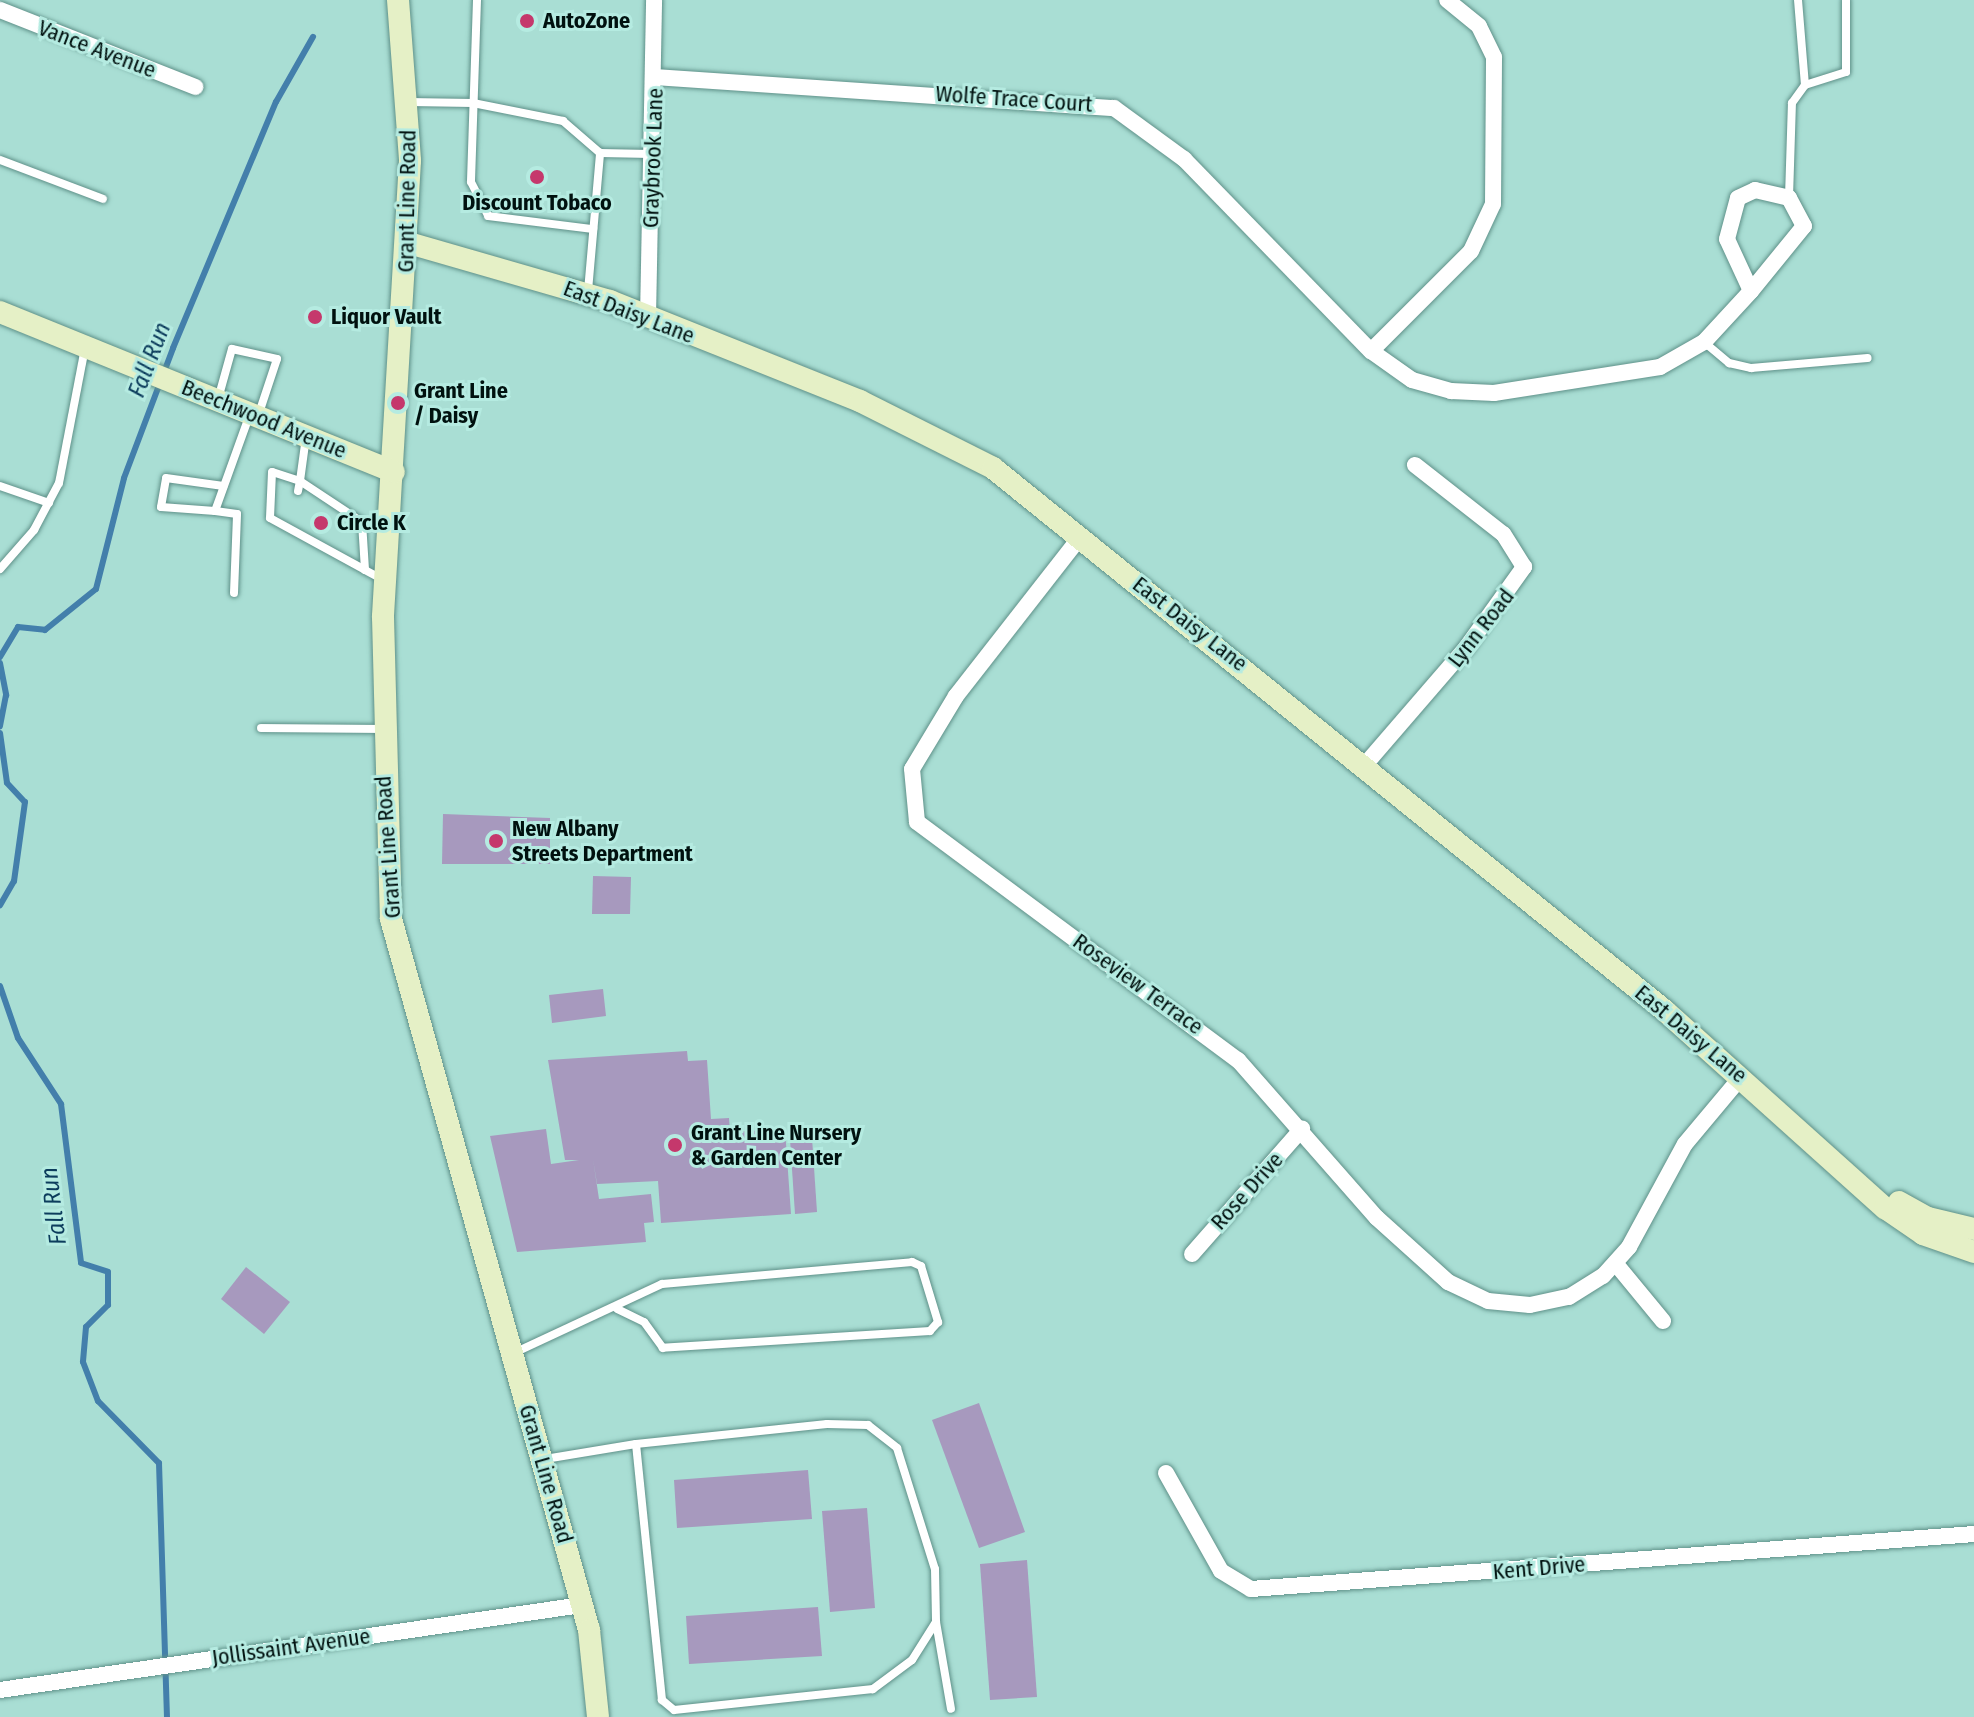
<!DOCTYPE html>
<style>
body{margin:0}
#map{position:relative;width:1974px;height:1717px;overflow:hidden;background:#a9ded4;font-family:"Fira Sans Condensed",sans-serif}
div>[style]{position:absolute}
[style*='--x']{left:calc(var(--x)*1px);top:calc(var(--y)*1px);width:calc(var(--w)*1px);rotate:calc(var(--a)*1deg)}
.stream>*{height:6px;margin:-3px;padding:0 3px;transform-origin:3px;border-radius:3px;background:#437fab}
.building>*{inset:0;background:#a799be}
.roads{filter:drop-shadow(0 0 2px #5f9189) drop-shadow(0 0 2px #5f9189)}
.lane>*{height:8px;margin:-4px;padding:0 4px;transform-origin:4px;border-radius:4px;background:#fff}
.street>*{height:16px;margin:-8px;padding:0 8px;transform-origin:8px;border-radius:8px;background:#fff}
.secondary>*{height:22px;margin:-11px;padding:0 11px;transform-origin:11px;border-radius:11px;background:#e5f0c6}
.dots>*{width:22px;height:22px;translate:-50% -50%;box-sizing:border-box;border:4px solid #b5ebe1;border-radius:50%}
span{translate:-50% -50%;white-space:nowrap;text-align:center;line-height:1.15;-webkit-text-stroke:6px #b5ebe1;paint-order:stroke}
.poi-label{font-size:22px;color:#00110f;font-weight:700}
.left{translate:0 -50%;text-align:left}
.street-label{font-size:22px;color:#00110f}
.water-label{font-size:24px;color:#0c3c5c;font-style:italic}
</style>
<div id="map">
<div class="stream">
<i style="--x:0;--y:657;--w:35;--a:-59"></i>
<i style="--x:18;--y:627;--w:27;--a:6"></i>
<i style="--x:45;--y:630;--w:65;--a:-38.8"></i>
<i style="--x:96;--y:589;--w:114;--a:-75.8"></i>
<i style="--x:124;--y:478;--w:139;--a:-69.3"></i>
<i style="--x:173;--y:348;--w:267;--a:-67.3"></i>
<i style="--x:276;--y:102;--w:75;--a:-60.4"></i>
<i style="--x:0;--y:663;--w:33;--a:79"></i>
<i style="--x:6;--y:695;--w:32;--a:101"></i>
<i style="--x:0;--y:733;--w:50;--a:82"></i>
<i style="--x:7;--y:783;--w:26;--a:47"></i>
<i style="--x:25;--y:802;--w:80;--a:97.9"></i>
<i style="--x:14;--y:881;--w:28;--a:120"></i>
<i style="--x:0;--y:986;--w:55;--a:70.9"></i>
<i style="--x:18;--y:1038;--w:79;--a:56.9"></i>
<i style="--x:61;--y:1104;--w:160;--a:82.8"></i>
<i style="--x:81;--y:1263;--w:28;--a:18"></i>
<i style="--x:108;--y:1272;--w:33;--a:90"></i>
<i style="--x:108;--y:1305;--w:31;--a:135"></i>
<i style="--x:86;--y:1327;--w:35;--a:95"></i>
<i style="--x:83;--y:1362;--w:42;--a:69"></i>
<i style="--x:98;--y:1401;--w:87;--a:45.5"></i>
<i style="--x:159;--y:1463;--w:254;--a:88.2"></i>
</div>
<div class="building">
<i style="clip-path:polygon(443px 814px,550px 818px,550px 864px,442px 864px)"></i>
<i style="clip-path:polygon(593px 876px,631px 877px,630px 914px,592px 914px)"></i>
<i style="clip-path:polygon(603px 989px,606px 1016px,552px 1023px,549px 995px)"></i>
<i style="clip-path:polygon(687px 1051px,688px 1061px,707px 1060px,711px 1119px,729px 1118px,730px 1132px,785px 1129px,791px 1214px,661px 1223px,658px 1181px,597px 1184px,593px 1159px,599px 1199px,651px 1194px,654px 1222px,644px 1223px,646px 1242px,517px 1252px,490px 1136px,546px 1129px,551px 1164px,579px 1160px,565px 1160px,548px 1060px)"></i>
<i style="clip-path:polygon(812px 1138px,817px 1212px,795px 1214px,790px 1139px)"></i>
<i style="clip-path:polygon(246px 1267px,290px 1302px,264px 1334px,221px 1299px)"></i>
<i style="clip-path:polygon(979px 1403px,1025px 1532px,979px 1548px,932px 1420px)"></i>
<i style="clip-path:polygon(808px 1470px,812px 1519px,677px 1528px,674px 1480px)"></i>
<i style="clip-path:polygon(867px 1508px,875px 1608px,830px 1612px,822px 1511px)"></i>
<i style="clip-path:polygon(1027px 1560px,1037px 1697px,990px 1700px,980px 1564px)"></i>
<i style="clip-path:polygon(818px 1607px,822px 1656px,689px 1664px,686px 1616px)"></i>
</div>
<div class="roads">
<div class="lane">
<i style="--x:477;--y:0;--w:182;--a:91.9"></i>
<i style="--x:471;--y:182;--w:38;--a:63"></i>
<i style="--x:488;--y:216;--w:106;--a:7.1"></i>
<i style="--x:1798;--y:0;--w:85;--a:85.3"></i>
<i style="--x:409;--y:102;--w:64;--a:0.9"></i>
<i style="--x:473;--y:103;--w:92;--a:11.3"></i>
<i style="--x:563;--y:121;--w:49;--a:40.9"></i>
<i style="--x:0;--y:160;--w:110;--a:20.7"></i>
<i style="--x:1789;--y:197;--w:94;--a:-88.2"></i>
<i style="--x:1792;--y:103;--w:22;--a:-54"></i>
<i style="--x:1805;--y:85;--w:43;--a:-17.6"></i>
<i style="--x:1846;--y:72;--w:72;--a:-90"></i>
<i style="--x:588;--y:291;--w:139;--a:-85"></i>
<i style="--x:600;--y:153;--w:51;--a:1.1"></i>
<i style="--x:1704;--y:342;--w:33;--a:40"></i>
<i style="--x:1729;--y:363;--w:23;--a:13"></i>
<i style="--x:1751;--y:368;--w:117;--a:-4.9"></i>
<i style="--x:218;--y:399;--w:52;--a:-74.4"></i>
<i style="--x:232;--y:349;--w:46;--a:12.5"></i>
<i style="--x:277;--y:359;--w:60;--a:108.4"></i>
<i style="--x:306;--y:437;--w:44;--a:97.8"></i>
<i style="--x:300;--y:481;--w:74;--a:33.5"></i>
<i style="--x:362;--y:522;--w:48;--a:86.4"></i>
<i style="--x:365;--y:570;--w:19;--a:28"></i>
<i style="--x:0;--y:486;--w:52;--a:19.1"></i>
<i style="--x:298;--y:491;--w:10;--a:-79"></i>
<i style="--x:300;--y:481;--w:29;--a:-162"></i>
<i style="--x:272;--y:472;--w:46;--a:92.5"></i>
<i style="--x:270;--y:518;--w:108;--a:28.7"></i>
<i style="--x:215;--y:511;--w:54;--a:-175.8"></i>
<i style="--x:161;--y:507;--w:29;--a:-80"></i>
<i style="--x:166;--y:478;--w:58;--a:8"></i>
<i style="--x:0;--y:569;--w:52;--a:-48.9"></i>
<i style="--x:34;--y:530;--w:53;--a:-62"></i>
<i style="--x:59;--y:483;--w:137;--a:-79.1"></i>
<i style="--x:234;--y:593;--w:79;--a:-87.8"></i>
<i style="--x:237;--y:514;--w:22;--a:-172"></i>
<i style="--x:215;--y:511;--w:103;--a:-70.2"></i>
<i style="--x:261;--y:728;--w:121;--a:0.5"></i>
<i style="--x:514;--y:1353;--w:163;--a:-25"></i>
<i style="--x:662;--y:1284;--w:251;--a:-5"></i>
<i style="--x:912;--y:1262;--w:10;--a:24"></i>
<i style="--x:921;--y:1266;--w:59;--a:73.1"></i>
<i style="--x:938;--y:1322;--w:12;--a:132"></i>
<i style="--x:930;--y:1331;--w:268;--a:176.4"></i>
<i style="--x:663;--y:1348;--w:32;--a:-126"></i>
<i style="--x:644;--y:1322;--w:30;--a:-154"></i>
<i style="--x:545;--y:1459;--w:92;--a:-9.4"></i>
<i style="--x:636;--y:1444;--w:192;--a:-6"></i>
<i style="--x:827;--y:1424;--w:41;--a:1.4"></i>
<i style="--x:868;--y:1425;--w:37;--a:38"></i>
<i style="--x:897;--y:1448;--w:127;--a:72.6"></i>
<i style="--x:935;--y:1569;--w:53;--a:88.9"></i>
<i style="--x:936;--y:1622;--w:45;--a:122.3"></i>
<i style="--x:912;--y:1660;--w:49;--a:143.4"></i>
<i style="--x:873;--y:1689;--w:200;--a:174"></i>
<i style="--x:674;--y:1710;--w:16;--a:-140"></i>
<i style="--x:662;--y:1700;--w:257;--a:-95.8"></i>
<i style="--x:936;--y:1622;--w:88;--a:80.2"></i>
</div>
<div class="street">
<i style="--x:0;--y:10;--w:210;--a:21.5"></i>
<i style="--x:655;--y:77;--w:460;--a:3.9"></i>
<i style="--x:1114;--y:108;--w:87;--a:36.1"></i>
<i style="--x:1184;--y:159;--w:268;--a:45.8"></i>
<i style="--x:1371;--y:351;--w:50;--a:35.3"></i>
<i style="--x:1412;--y:380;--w:41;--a:15.8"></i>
<i style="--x:1451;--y:391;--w:43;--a:2.7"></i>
<i style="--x:1494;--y:393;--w:168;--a:-8.9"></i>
<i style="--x:1660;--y:367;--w:51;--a:-29.6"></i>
<i style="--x:1704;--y:342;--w:69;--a:-47.3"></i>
<i style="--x:1755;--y:190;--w:35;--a:13"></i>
<i style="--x:1789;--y:198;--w:32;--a:62"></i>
<i style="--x:1804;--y:226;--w:84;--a:129.2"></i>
<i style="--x:1751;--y:291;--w:57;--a:-114.8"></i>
<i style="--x:1727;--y:239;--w:42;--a:-75"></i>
<i style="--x:1738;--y:198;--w:19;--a:-25"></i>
<i style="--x:648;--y:317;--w:317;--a:-88.9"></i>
<i style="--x:1371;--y:351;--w:141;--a:-45"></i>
<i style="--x:1471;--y:251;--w:52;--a:-64.9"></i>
<i style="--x:1493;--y:204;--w:147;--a:-89.6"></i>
<i style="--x:1494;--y:57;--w:34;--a:-116"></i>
<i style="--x:1479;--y:26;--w:41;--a:-140.9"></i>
<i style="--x:1081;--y:536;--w:203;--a:128"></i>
<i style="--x:956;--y:696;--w:85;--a:121.1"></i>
<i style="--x:912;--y:769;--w:53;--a:84.6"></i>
<i style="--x:917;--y:822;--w:400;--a:36.6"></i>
<i style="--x:1238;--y:1060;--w:210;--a:48.7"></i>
<i style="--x:1377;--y:1218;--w:96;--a:42"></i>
<i style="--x:1448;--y:1282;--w:44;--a:25.4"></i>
<i style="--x:1488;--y:1301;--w:42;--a:5.4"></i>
<i style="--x:1530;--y:1305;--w:40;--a:-12"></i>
<i style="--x:1569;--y:1297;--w:40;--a:-32"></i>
<i style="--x:1603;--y:1276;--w:39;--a:-48"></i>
<i style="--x:1629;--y:1247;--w:117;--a:-61.5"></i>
<i style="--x:1685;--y:1144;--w:87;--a:-50.1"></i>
<i style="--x:1364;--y:766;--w:156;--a:-49.2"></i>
<i style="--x:1466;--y:648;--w:100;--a:-54.4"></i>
<i style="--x:1524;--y:567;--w:39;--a:-122"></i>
<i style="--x:1503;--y:534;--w:112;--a:-141.9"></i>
<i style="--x:1192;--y:1254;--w:167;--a:-48.7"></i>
<i style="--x:1616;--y:1264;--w:74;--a:50.5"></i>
<i style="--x:1166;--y:1473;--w:112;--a:60.7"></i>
<i style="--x:1221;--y:1571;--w:35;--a:31"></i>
<i style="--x:1251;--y:1589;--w:725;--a:-4.35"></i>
<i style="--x:0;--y:1690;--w:588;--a:-8.31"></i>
</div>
<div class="secondary">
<i style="--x:398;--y:0;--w:161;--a:85.7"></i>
<i style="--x:410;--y:161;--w:457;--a:93.4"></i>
<i style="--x:383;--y:617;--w:302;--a:88.5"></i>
<i style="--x:391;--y:919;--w:738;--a:74.44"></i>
<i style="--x:589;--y:1630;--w:87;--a:84.1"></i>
<i style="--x:409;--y:243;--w:209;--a:16.1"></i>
<i style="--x:610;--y:301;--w:269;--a:21.8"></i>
<i style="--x:860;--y:401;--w:149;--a:26.7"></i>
<i style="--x:993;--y:468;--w:863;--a:38.93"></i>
<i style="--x:1664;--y:1010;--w:297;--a:41.9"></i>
<i style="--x:1885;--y:1208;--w:46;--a:34.4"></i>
<i style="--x:1923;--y:1234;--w:54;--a:19.4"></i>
<i style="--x:0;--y:312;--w:425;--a:22.1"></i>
<i style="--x:1899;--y:1202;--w:33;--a:29"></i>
<i style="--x:1928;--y:1218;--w:47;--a:13.4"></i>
</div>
</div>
<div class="dots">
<i style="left:527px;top:21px;background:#c5386c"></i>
<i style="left:537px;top:177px;background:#c5386c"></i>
<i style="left:315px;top:317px;background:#c5386c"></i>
<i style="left:398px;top:403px;background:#c5386c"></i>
<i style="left:321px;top:523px;background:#c5386c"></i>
<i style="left:496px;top:841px;background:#c5386c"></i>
<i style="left:675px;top:1145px;background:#c5386c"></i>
</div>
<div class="poi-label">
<span class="left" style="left:543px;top:21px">AutoZone</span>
<span style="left:537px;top:203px">Discount Tobaco</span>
<span class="left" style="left:331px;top:317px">Liquor Vault</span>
<span class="left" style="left:414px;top:403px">Grant Line<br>/ Daisy</span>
<span class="left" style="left:337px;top:523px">Circle K</span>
<span class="left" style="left:512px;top:841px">New Albany<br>Streets Department</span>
<span class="left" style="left:691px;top:1145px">Grant Line Nursery<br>&amp; Garden Center</span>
</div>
<div class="street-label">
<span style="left:97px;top:49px;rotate:21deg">Vance Avenue</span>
<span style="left:1014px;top:99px;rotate:4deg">Wolfe Trace Court</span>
<span style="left:653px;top:158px;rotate:-88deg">Graybrook Lane</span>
<span style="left:407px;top:201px;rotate:-89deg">Grant Line Road</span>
<span style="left:629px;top:312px;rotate:21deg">East Daisy Lane</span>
<span style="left:264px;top:419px;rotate:22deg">Beechwood Avenue</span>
<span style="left:1190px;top:624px;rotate:38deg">East Daisy Lane</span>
<span style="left:1481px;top:628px;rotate:-52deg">Lynn Road</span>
<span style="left:388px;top:847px;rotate:-94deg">Grant Line Road</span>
<span style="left:1138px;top:984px;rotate:36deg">Roseview Terrace</span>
<span style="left:1691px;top:1034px;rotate:40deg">East Daisy Lane</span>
<span style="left:1247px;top:1191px;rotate:-48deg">Rose Drive</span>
<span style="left:546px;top:1474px;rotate:74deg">Grant Line Road</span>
<span style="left:1539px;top:1568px;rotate:-5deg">Kent Drive</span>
<span style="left:291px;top:1647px;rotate:-8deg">Jollissaint Avenue</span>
</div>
<div class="water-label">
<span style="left:150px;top:360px;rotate:-69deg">Fall Run</span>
<span style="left:54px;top:1206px;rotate:-97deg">Fall Run</span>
</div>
</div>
